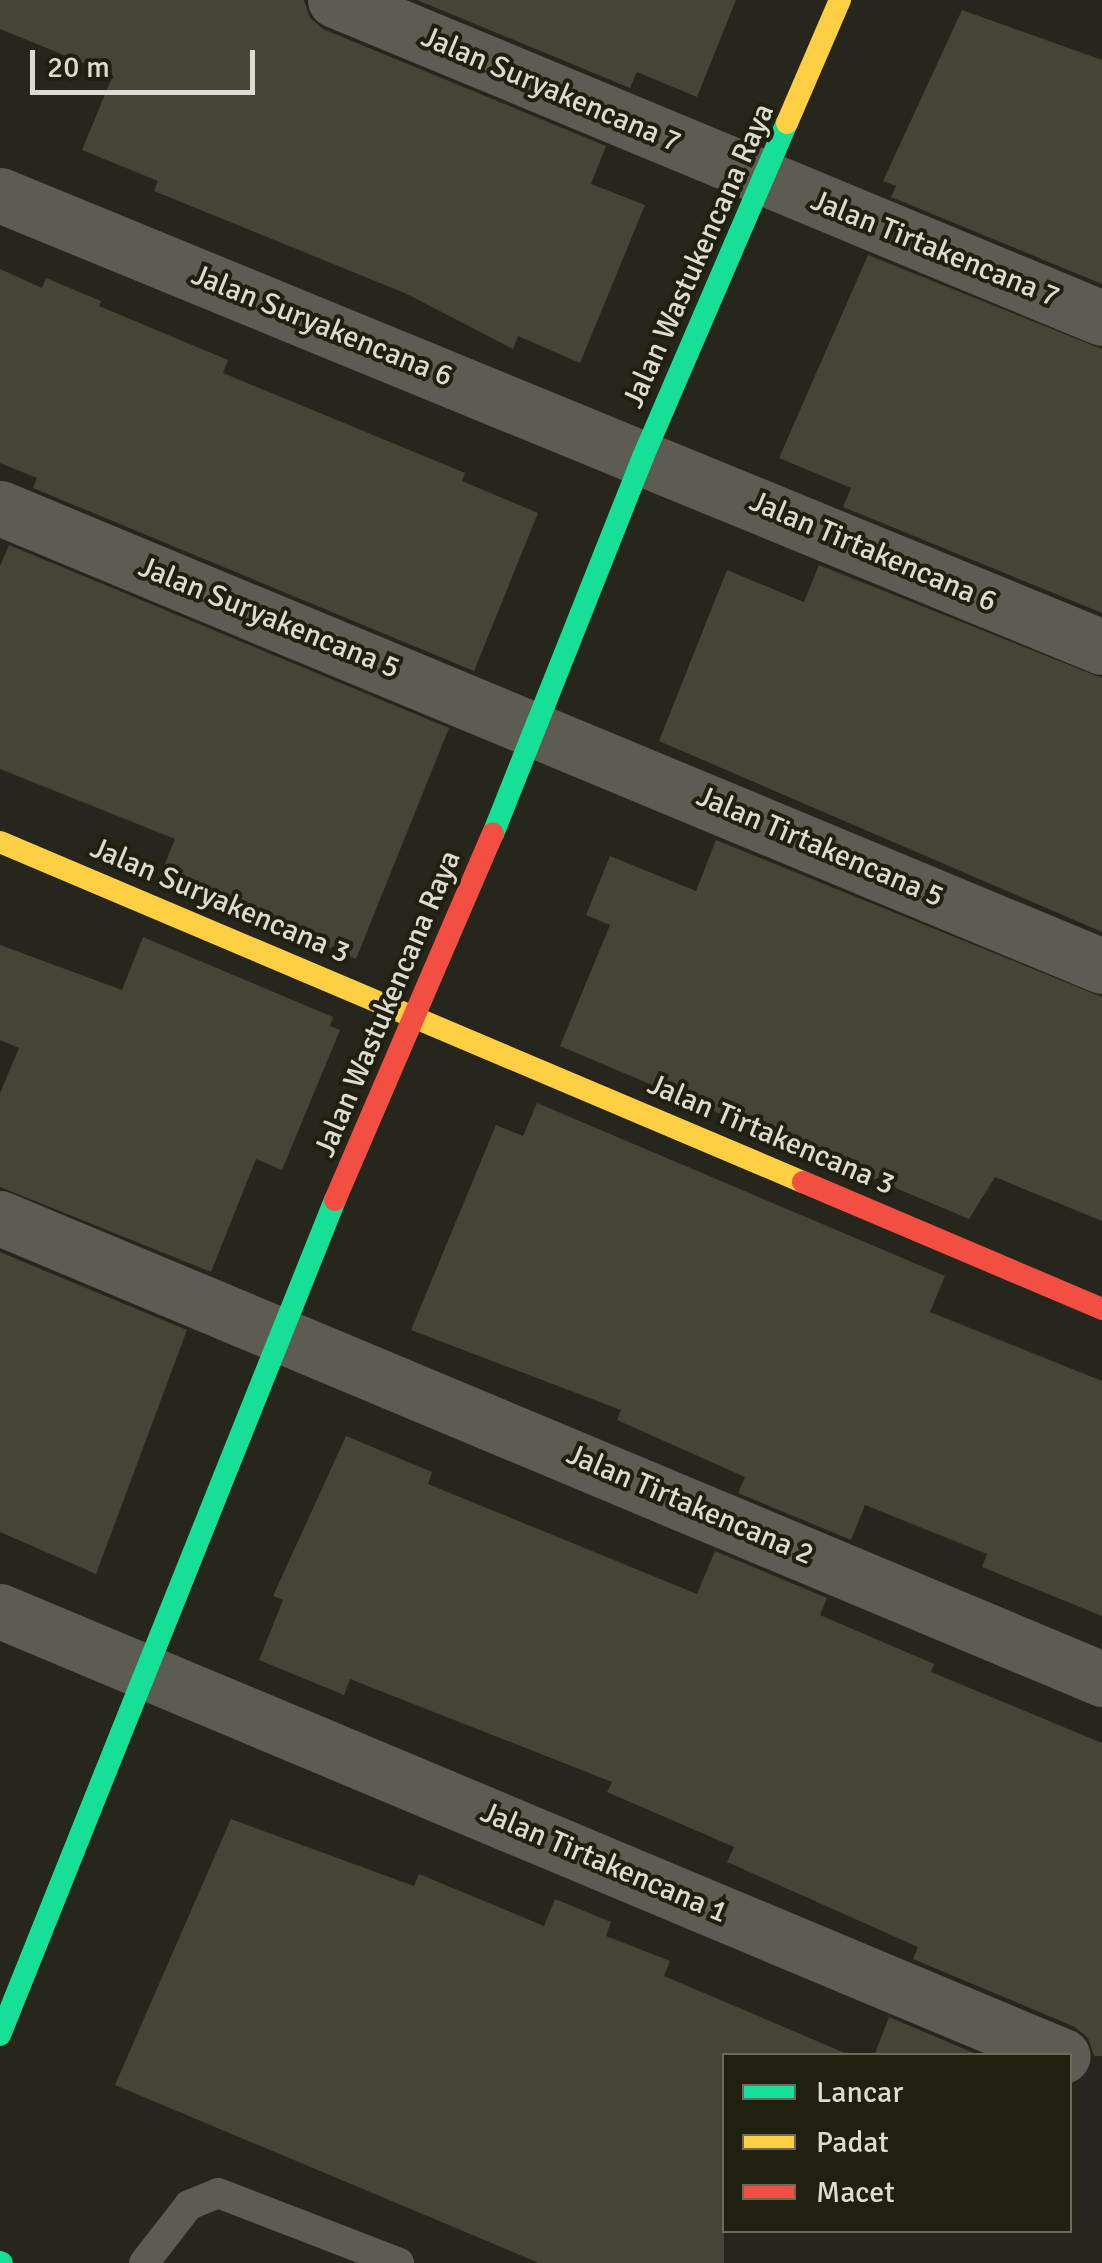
<!DOCTYPE html>
<style>
body{margin:0}
#map{position:relative;width:1102px;height:2263px;overflow:hidden;background:#27261d;font-family:Signika,sans-serif}
div>[style]{position:absolute}
[style*='--x']{left:calc(var(--x)*1px);top:calc(var(--y)*1px);width:calc(var(--w)*1px);rotate:calc(var(--a)*1deg)}
.building>*{inset:0;background:#454437}
.lane>*{height:30px;margin:-15px;padding:0 15px;transform-origin:15px;border-radius:15px;background:#5d5c53}
.street>*{height:55px;margin:-27.5px;padding:0 27.5px;transform-origin:27.5px;border-radius:27.5px;background:#5d5c53}
.fast>*{height:22px;margin:-11px;padding:0 11px;transform-origin:11px;border-radius:11px;background:#16e098}
.slow>*{height:22px;margin:-11px;padding:0 11px;transform-origin:11px;border-radius:11px;background:#ffcf43}
.jam>*{height:22px;margin:-11px;padding:0 11px;transform-origin:11px;border-radius:11px;background:#f24e42}
span{translate:-50% -50%;white-space:nowrap;text-align:center;line-height:1.15;-webkit-text-stroke:8px #212010;paint-order:stroke}
.street-label{font-size:30px;color:#dbdbd1}
.legend{position:absolute;left:722px;top:2053px;width:350px;height:180px;box-sizing:border-box;background:#212010;border:2px solid #6b6b5d;margin:0;padding:12px 18px;list-style:none;font-size:30px;color:#dbdbd1}
.legend li{display:flex;align-items:center;gap:20px;height:50px}
.legend b{width:50px;border:2px solid #6b6b5d}
.scale{position:absolute;left:30px;top:50px;width:225px;height:45px;box-sizing:border-box;border:5px solid #dbdbd1;border-top:0;padding-left:12px;font-size:30px;line-height:35px;white-space:nowrap;color:#dbdbd1;-webkit-text-stroke:8px #212010;paint-order:stroke}
</style>
<div id="map">
<div class="building">
<i style="clip-path:polygon(0 0,304px 0,310px 18px,323px 29px,606px 146px,591px 184px,645px 205px,580px 363px,518px 336px,513px 349px,407px 294px,154px 191px,158px 181px,82px 150px,113px 75px,0 29px)"></i>
<i style="clip-path:polygon(417px 0,736px 0,697px 97px,637px 72px,630px 88px)"></i>
<i style="clip-path:polygon(962px 10px,1102px 60px,1102px 284px,891px 197px,896px 186px,883px 181px)"></i>
<i style="clip-path:polygon(868px 255px,1102px 349px,1102px 613px,843px 507px,851px 488px,779px 458px)"></i>
<i style="clip-path:polygon(0 269px,42px 288px,46px 278px,101px 301px,99px 306px,228px 360px,223px 373px,465px 473px,462px 481px,538px 513px,474px 671px,33px 488px,37px 478px,0 463px)"></i>
<i style="clip-path:polygon(9px 545px,449px 728px,356px 959px,160px 876px,175px 839px,0 769px,0 566px)"></i>
<i style="clip-path:polygon(819px 565px,1102px 678px,1102px 932px,659px 741px,727px 570px,804px 602px)"></i>
<i style="clip-path:polygon(716px 840px,1102px 997px,1102px 1221px,995px 1177px,969px 1219px,560px 1046px,610px 925px,586px 915px,610px 856px,696px 891px)"></i>
<i style="clip-path:polygon(143px 937px,333px 1017px,330px 1026px,340px 1030px,282px 1170px,256px 1159px,211px 1272px,0 1187px,0 1093px,19px 1048px,0 1040px,0 945px,122px 990px)"></i>
<i style="clip-path:polygon(537px 1103px,945px 1276px,930px 1312px,1102px 1381px,1102px 1616px,982px 1567px,987px 1554px,865px 1505px,851px 1540px,738px 1493px,745px 1477px,617px 1420px,621px 1410px,411px 1330px,496px 1125px,523px 1136px)"></i>
<i style="clip-path:polygon(0 1252px,187px 1330px,96px 1574px,0 1532px)"></i>
<i style="clip-path:polygon(346px 1436px,432px 1472px,428px 1484px,697px 1594px,715px 1551px,827px 1598px,820px 1615px,934px 1664px,931px 1672px,1102px 1743px,1102px 2056px,1094px 2056px,1088px 2038px,1075px 2027px,913px 1959px,918px 1947px,727px 1862px,734px 1847px,607px 1792px,612px 1782px,350px 1679px,344px 1695px,259px 1660px,283px 1600px,273px 1596px)"></i>
<i style="clip-path:polygon(231px 1819px,414px 1886px,419px 1874px,544px 1926px,555px 1899px,611px 1922px,606px 1936px,670px 1961px,664px 1976px,852px 2056px,724px 2056px,724px 2263px,539px 2263px,115px 2085px)"></i>
<i style="clip-path:polygon(889px 2017px,981px 2056px,874px 2056px)"></i>
</div>
<div class="lane">
<i style="--x:144;--y:2263;--w:73;--a:-52.2"></i>
<i style="--x:189;--y:2205;--w:31;--a:-22"></i>
<i style="--x:218;--y:2193;--w:194;--a:21.1"></i>
</div>
<div class="street">
<i style="--x:335;--y:0;--w:830;--a:22.52"></i>
<i style="--x:0;--y:195;--w:1191;--a:22.3"></i>
<i style="--x:0;--y:508;--w:1193;--a:22.57"></i>
<i style="--x:0;--y:1218;--w:1195;--a:22.7"></i>
<i style="--x:0;--y:1611;--w:1152;--a:22.72"></i>
</div>
<div class="fast">
<i style="--x:493;--y:834;--w:406;--a:-68.3"></i>
<i style="--x:643;--y:457;--w:364;--a:-66.7"></i>
<i style="--x:0;--y:2035;--w:900;--a:-68.14"></i>
<i style="--x:0;--y:2262;--w:2;--a:27"></i>
</div>
<div class="slow">
<i style="--x:787;--y:123;--w:134;--a:-66.7"></i>
<i style="--x:0;--y:842;--w:872;--a:22.95"></i>
</div>
<div class="jam">
<i style="--x:803;--y:1182;--w:325;--a:23"></i>
<i style="--x:335;--y:1200;--w:399;--a:-66.7"></i>
</div>
<div class="street-label">
<span style="left:551px;top:90px;rotate:23deg">Jalan Suryakencana 7</span>
<span style="left:935px;top:249px;rotate:22deg">Jalan Tirtakencana 7</span>
<span style="left:699px;top:256px;rotate:-66deg">Jalan Wastukencana Raya</span>
<span style="left:322px;top:326px;rotate:22deg">Jalan Suryakencana 6</span>
<span style="left:873px;top:552px;rotate:23deg">Jalan Tirtakencana 6</span>
<span style="left:269px;top:618px;rotate:22deg">Jalan Suryakencana 5</span>
<span style="left:820px;top:847px;rotate:23deg">Jalan Tirtakencana 5</span>
<span style="left:220px;top:901px;rotate:23deg">Jalan Suryakencana 3</span>
<span style="left:388px;top:1004px;rotate:-67deg">Jalan Wastukencana Raya</span>
<span style="left:771px;top:1135px;rotate:23deg">Jalan Tirtakencana 3</span>
<span style="left:690px;top:1505px;rotate:23deg">Jalan Tirtakencana 2</span>
<span style="left:604px;top:1863px;rotate:23deg">Jalan Tirtakencana 1</span>
</div>
<ul class="legend">
<li><b style="height:12px;background:#16e098"></b>Lancar</li>
<li><b style="height:12px;background:#ffcf43"></b>Padat</li>
<li><b style="height:12px;background:#f24e42"></b>Macet</li>
</ul>
<div class="scale">20 m</div>
</div>
